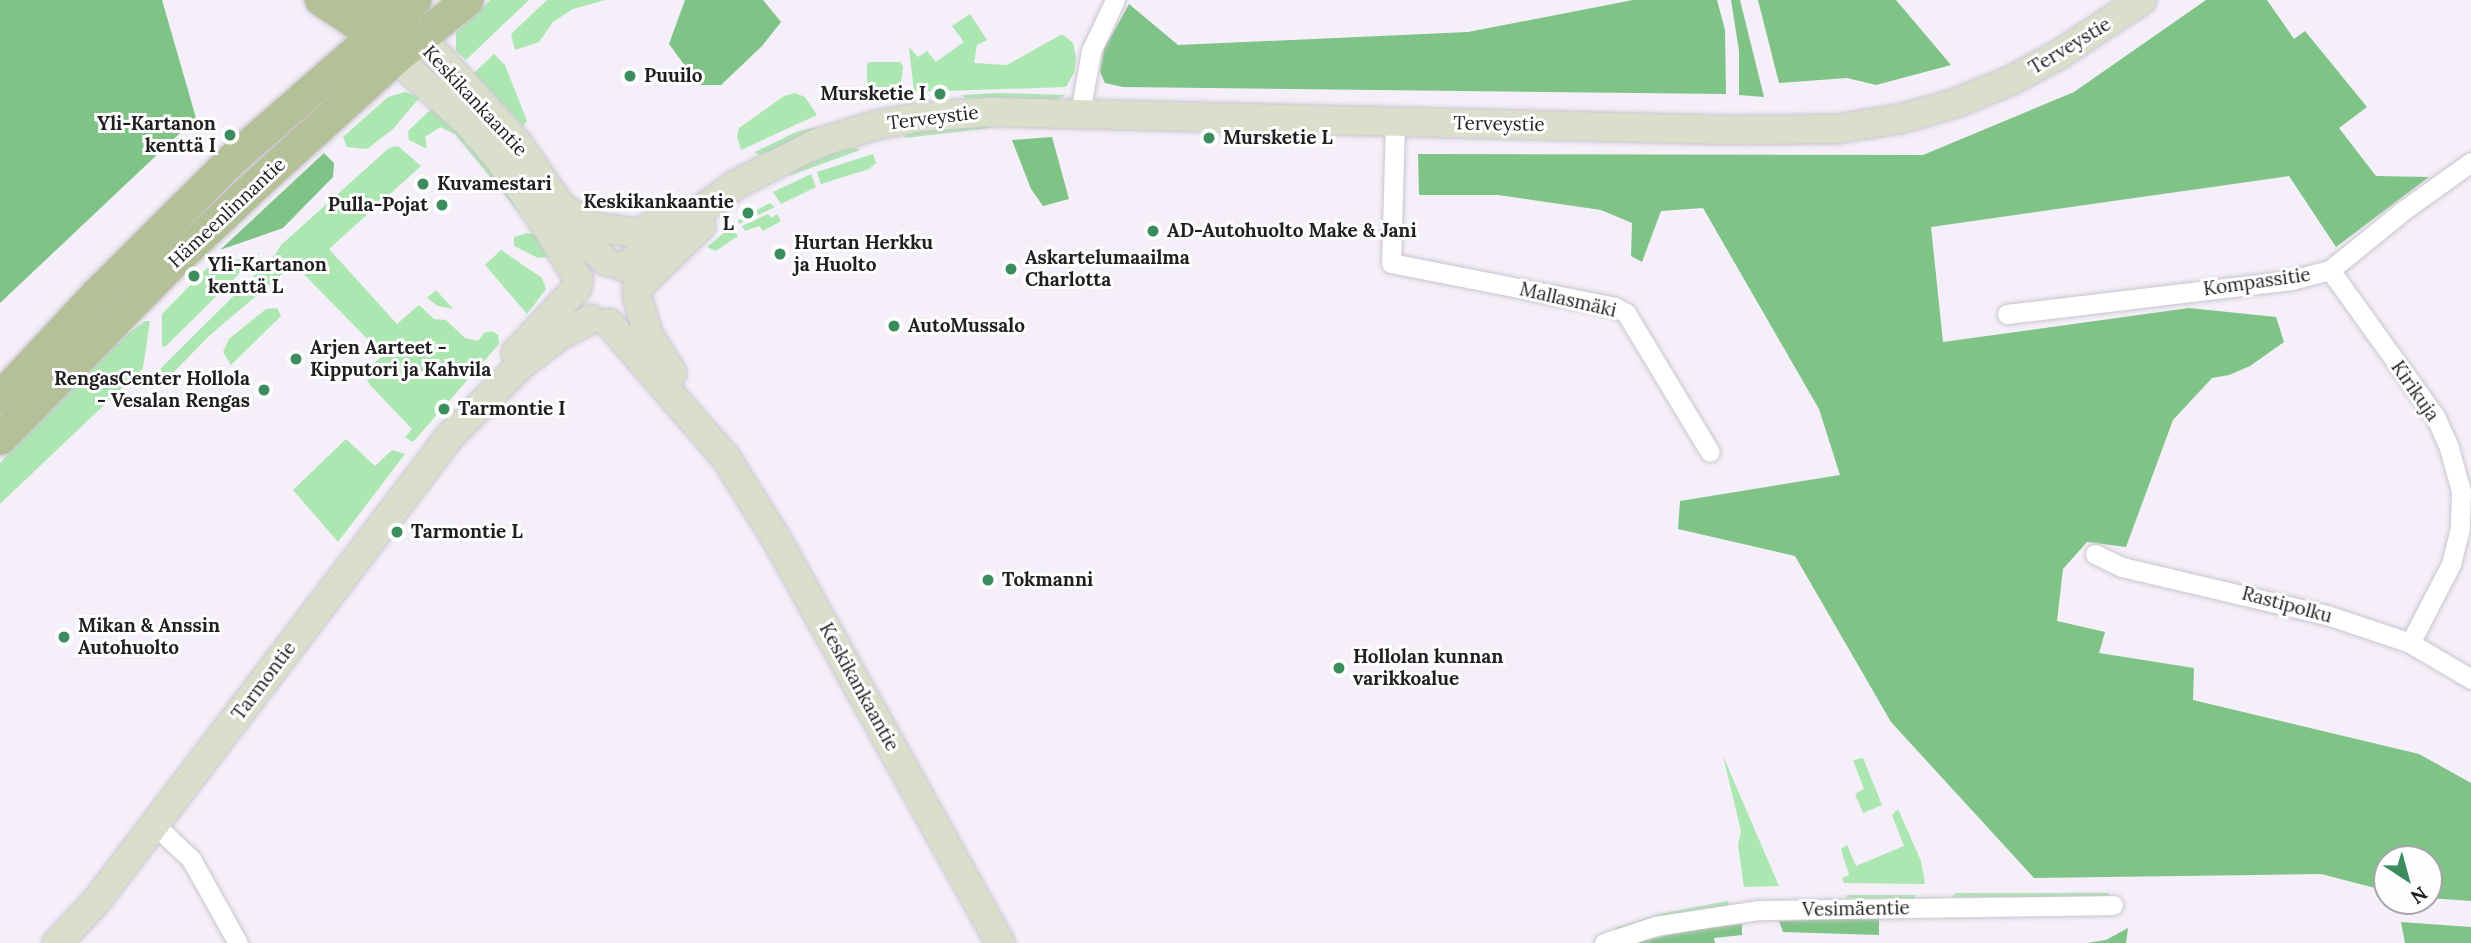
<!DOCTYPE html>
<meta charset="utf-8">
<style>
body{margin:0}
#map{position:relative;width:2471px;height:943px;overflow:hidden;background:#f4eff8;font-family:Lora,serif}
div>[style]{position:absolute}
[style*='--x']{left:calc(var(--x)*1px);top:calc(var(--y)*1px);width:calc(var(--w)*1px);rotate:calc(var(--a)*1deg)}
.green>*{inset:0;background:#ace7b2}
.forest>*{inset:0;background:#7fc387}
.roads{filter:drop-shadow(0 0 2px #c9c5cd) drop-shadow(0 0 2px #c9c5cd)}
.street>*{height:19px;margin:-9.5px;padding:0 9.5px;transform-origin:9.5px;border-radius:9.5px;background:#fff}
.secondary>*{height:28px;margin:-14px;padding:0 14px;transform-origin:14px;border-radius:14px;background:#dadfcb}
.primary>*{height:32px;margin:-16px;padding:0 16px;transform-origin:16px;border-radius:16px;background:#b5bf98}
.dots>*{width:19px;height:19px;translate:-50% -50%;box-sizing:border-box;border:4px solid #fefefe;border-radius:50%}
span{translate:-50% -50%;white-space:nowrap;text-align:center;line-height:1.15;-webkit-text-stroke:6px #fefefe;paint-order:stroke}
.street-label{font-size:19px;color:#201e21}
.poi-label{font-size:19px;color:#201e21;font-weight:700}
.left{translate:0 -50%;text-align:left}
.right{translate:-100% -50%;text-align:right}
.north{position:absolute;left:2373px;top:845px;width:70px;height:70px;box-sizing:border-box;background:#fefefe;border:2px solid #a5a4a6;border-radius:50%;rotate:144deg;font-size:19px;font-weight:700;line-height:28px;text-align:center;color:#201e21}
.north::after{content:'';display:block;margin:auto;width:24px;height:32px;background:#3c8d5e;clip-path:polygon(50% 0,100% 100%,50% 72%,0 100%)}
</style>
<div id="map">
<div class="green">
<i style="clip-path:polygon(490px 0,529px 0,466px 60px,456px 51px,456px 33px)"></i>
<i style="clip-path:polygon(547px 0,605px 0,573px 9px,553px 22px,539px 42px,515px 50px,511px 34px)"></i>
<i style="clip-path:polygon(970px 14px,987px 40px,977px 45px,974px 63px,1007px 65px,1062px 34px,1073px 43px,1076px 57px,1075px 71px,1066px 87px,914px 92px,909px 47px,918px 57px,927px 51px,936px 62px,964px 42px,952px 26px)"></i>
<i style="clip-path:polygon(494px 54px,505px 65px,527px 121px,523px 126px,474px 73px)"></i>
<i style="clip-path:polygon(870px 62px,900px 62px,903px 66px,900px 90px,893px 96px,871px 98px,867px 93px,867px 64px)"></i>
<i style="clip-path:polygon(405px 92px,420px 97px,393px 129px,367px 149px,347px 147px,343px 137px,388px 97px)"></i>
<i style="clip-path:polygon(795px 93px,805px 97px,817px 115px,741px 150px,737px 136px,739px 128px,784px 96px)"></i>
<i style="clip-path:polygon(998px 93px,1066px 95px,1048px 104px,965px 98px,962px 95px)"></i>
<i style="clip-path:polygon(438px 108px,526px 212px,519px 212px,455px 134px,440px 127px,425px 137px,427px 149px,409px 140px,408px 131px,428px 112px)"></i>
<i style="clip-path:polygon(988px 125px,990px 128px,904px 138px,909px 131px)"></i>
<i style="clip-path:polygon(817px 127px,775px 150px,758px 155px,755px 152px,796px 132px)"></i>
<i style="clip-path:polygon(398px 146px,421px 166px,329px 249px,397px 324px,419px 305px,434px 319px,446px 320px,465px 338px,478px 341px,484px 333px,492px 331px,498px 335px,499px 344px,413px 442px,405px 437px,412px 429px,370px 385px,364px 373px,383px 355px,294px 264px,210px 335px,168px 378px,156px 373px,275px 255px,281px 245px,389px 148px)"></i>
<i style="clip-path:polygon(856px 148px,860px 150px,789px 176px,795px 169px,838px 151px)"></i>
<i style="clip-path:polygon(873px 154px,876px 163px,869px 169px,821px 184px,817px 172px)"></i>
<i style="clip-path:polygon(811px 174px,816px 187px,781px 204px,773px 192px)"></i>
<i style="clip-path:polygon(770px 203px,775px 207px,739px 224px,738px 220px)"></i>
<i style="clip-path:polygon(768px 214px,771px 218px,777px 214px,781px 221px,763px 231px,759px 226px,745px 231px,742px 226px)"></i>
<i style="clip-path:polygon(731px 227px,738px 236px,716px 251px,707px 247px)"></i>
<i style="clip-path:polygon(528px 233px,541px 236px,550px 252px,547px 257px,538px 258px,514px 246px,514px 237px)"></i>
<i style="clip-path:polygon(501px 250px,542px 278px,546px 289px,527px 314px,485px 265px)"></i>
<i style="clip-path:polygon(260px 253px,166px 346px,162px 347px,162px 314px,207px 268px)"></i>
<i style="clip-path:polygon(436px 290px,453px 309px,438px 306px,427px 298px)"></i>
<i style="clip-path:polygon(277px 308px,281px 316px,231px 365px,223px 352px,229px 339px,266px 309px)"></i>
<i style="clip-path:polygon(145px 321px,150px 321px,143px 368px,0 504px,0 463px,101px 354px)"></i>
<i style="clip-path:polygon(346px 439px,375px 466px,392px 450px,405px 454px,338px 542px,293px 490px)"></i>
<i style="clip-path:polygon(1723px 756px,1779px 886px,1744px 887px,1738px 845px,1741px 831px)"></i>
<i style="clip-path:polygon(1863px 758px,1882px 805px,1863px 813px,1855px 794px,1864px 789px,1853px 760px)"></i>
<i style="clip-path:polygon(1898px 809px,1921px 861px,1925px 884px,1844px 883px,1842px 878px,1849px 875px,1841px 849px,1847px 845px,1856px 866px,1904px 846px,1892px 815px)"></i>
<i style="clip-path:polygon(1955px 893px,2109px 893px,2109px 897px,1953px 897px)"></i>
<i style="clip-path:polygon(1847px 895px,1915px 895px,1915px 899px,1847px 898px)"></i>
<i style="clip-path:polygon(1728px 901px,1729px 905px,1620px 931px,1615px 928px,1664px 913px)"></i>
</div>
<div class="forest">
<i style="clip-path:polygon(0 0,162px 0,196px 118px,0 303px)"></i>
<i style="clip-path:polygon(685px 0,763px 0,781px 22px,762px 46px,721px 85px,699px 85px,669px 44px)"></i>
<i style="clip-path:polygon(1633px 0,1717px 0,1725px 30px,1726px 94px,1123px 87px,1105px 83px,1100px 72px,1104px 49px,1129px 4px,1178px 45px,1468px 32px)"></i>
<i style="clip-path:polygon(1731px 0,1740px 0,1764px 97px,1739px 95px,1739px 51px)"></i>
<i style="clip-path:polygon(1758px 0,1896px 0,1951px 65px,1876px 85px,1847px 78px,1779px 83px)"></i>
<i style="clip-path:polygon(2206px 0,2267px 0,2294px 39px,2305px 31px,2367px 107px,2339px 128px,2376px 176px,2429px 177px,2336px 247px,2289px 176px,1931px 227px,1943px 342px,2189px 308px,2276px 317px,2284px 342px,2250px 366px,2229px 375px,2212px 378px,2173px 420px,2126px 547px,2087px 542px,2063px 569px,2057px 621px,2105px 632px,2099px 653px,2194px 668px,2193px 700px,2419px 754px,2471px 783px,2471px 901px,2429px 898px,2429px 859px,2387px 859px,2387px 891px,2321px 874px,2034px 878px,1891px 722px,1795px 556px,1678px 529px,1680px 501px,1840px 475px,1819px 409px,1703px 208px,1661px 211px,1642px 262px,1631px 256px,1632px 223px,1601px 210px,1498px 195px,1419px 195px,1418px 154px,1923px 155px,2074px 92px)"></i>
<i style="clip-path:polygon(1052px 137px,1069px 199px,1043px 206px,1031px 189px,1012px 140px)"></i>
<i style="clip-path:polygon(324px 153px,334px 163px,333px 177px,283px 228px,220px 250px)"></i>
<i style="clip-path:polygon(1879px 918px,1879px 935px,1783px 932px,1779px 921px)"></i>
<i style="clip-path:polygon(2401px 922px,2471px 927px,2471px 943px,2405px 943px)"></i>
<i style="clip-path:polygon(1742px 924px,1742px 935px,1714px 938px,1715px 943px,1634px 943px,1694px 929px)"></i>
<i style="clip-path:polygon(2128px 928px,2126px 943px,2087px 943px,2106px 940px)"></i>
</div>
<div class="roads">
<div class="street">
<i style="--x:1080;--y:113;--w:63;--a:-79.9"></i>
<i style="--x:1091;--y:51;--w:56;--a:-64.8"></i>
<i style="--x:1395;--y:122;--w:141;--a:91.6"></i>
<i style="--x:1391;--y:263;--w:228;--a:11.1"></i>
<i style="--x:1615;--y:307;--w:13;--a:29"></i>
<i style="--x:1626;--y:313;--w:162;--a:58.9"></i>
<i style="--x:2330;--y:270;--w:180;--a:54.3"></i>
<i style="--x:2435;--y:416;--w:35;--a:66"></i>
<i style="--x:2449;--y:448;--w:45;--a:74.4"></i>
<i style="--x:2461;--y:491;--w:37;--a:92"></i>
<i style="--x:2460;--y:528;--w:37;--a:104"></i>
<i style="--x:2451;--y:564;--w:89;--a:117.4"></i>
<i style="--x:2007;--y:314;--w:286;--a:-6.8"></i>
<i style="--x:2291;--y:280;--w:40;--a:-14.4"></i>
<i style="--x:2330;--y:270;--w:95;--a:-39"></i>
<i style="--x:2404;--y:210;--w:82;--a:-35.6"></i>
<i style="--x:2095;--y:554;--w:30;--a:26"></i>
<i style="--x:2122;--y:567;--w:211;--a:13.2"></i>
<i style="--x:2327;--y:615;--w:88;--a:18.6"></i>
<i style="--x:2410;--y:643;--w:71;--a:30.5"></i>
<i style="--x:155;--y:825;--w:50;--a:43.4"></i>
<i style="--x:191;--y:859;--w:96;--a:60.8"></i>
<i style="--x:1604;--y:943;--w:54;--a:-18.4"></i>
<i style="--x:1655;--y:926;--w:104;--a:-8.8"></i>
<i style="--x:1758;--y:910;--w:355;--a:-0.8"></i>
</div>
<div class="secondary">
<i style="--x:419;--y:40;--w:26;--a:40"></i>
<i style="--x:439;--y:57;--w:119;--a:47.7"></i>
<i style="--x:519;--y:145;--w:117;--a:55.8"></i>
<i style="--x:585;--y:242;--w:30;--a:42"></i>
<i style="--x:396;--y:58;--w:97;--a:42.1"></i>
<i style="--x:468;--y:123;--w:49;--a:49.1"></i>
<i style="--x:500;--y:160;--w:67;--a:54.7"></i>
<i style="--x:539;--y:215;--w:76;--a:58.4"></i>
<i style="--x:566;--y:210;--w:31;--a:33"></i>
<i style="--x:592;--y:227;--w:46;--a:7.4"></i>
<i style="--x:638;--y:233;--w:33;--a:-27"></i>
<i style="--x:623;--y:267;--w:139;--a:-36.2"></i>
<i style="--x:735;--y:185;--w:90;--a:-27.1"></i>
<i style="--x:815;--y:144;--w:64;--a:-17.3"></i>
<i style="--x:876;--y:125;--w:45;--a:-10.3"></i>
<i style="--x:920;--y:117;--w:71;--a:-4"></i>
<i style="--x:991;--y:112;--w:740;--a:1.39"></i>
<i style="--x:1731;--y:130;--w:105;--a:-0.5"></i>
<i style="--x:1836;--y:129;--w:65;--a:-8.9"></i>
<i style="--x:1900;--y:119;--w:58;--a:-15.9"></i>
<i style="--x:1956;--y:103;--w:61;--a:-22.3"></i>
<i style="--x:2012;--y:80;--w:52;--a:-28.5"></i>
<i style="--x:2058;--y:55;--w:100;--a:-33.2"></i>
<i style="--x:637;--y:288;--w:89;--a:-44.1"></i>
<i style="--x:637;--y:296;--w:40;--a:74"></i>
<i style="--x:648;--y:334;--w:46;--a:58.4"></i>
<i style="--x:609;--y:323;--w:179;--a:49.1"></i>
<i style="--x:726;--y:458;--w:97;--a:58.1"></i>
<i style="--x:777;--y:540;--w:461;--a:61"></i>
<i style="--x:516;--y:353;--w:89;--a:-46.8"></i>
<i style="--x:57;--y:943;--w:55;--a:-46.5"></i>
<i style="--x:95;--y:903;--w:588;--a:-52.74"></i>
<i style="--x:451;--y:435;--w:99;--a:-45"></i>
<i style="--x:521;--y:365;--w:49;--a:-37.6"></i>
<i style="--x:560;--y:335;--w:35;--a:-27"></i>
</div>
<div class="primary">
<i style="--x:321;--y:0;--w:37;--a:33"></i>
<i style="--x:352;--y:20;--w:43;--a:40.3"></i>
<i style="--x:365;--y:0;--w:52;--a:35.5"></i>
<i style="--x:0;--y:398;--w:142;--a:-47"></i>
<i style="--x:97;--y:294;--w:192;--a:-44.8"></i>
<i style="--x:233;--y:159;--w:242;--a:-41.1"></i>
<i style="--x:0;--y:439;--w:240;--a:-45.5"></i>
<i style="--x:168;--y:268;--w:121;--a:-43.3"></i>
<i style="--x:256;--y:185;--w:189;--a:-42.2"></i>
<i style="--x:396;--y:58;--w:92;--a:-38.9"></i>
</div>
</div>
<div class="dots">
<i style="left:630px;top:76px;background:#3c8d5e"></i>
<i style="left:940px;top:94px;background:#3c8d5e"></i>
<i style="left:230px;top:135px;background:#3c8d5e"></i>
<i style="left:1209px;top:138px;background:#3c8d5e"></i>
<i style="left:423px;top:184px;background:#3c8d5e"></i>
<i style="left:442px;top:205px;background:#3c8d5e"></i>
<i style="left:748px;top:213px;background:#3c8d5e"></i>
<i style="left:1153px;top:231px;background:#3c8d5e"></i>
<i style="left:780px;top:254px;background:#3c8d5e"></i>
<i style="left:1011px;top:269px;background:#3c8d5e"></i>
<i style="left:194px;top:276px;background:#3c8d5e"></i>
<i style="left:894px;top:326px;background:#3c8d5e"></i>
<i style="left:296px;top:359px;background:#3c8d5e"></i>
<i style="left:264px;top:390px;background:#3c8d5e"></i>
<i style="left:444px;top:409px;background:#3c8d5e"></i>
<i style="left:397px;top:532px;background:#3c8d5e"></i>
<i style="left:988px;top:580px;background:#3c8d5e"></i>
<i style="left:64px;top:637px;background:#3c8d5e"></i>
<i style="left:1339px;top:668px;background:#3c8d5e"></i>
</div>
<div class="street-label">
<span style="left:2070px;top:46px;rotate:-31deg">Terveystie</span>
<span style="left:475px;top:101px;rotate:47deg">Keskikankaantie</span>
<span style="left:933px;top:118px;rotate:-7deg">Terveystie</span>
<span style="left:1499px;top:124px;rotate:1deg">Terveystie</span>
<span style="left:227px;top:213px;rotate:-43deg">Hämeenlinnantie</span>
<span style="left:2257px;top:282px;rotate:-8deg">Kompassitie</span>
<span style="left:1568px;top:300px;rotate:13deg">Mallasmäki</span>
<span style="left:2415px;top:391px;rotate:55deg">Kirikuja</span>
<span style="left:2287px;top:605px;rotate:15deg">Rastipolku</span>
<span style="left:264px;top:681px;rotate:-53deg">Tarmontie</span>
<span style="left:859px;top:687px;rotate:61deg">Keskikankaantie</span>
<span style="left:1856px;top:909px;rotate:-1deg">Vesimäentie</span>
</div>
<div class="poi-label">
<span class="left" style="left:644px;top:76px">Puuilo</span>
<span class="right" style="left:926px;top:94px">Mursketie I</span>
<span class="right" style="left:216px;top:135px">Yli-Kartanon<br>kenttä I</span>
<span class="left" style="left:1223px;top:138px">Mursketie L</span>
<span class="left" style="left:437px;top:184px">Kuvamestari</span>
<span class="right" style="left:734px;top:213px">Keskikankaantie<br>L</span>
<span class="right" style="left:428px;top:205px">Pulla-Pojat</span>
<span class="left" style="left:1167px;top:231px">AD-Autohuolto Make &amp; Jani</span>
<span class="left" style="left:794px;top:254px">Hurtan Herkku<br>ja Huolto</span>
<span class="left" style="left:1025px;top:269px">Askartelumaailma<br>Charlotta</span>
<span class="left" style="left:208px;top:276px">Yli-Kartanon<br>kenttä L</span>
<span class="left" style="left:908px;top:326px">AutoMussalo</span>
<span class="left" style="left:310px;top:359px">Arjen Aarteet -<br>Kipputori ja Kahvila</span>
<span class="right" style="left:250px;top:390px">RengasCenter Hollola<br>- Vesalan Rengas</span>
<span class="left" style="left:458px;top:409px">Tarmontie I</span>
<span class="left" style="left:411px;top:532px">Tarmontie L</span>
<span class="left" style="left:1002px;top:580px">Tokmanni</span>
<span class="left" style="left:78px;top:637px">Mikan &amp; Anssin<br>Autohuolto</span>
<span class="left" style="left:1353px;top:668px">Hollolan kunnan<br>varikkoalue</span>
</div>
<div class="north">N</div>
</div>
